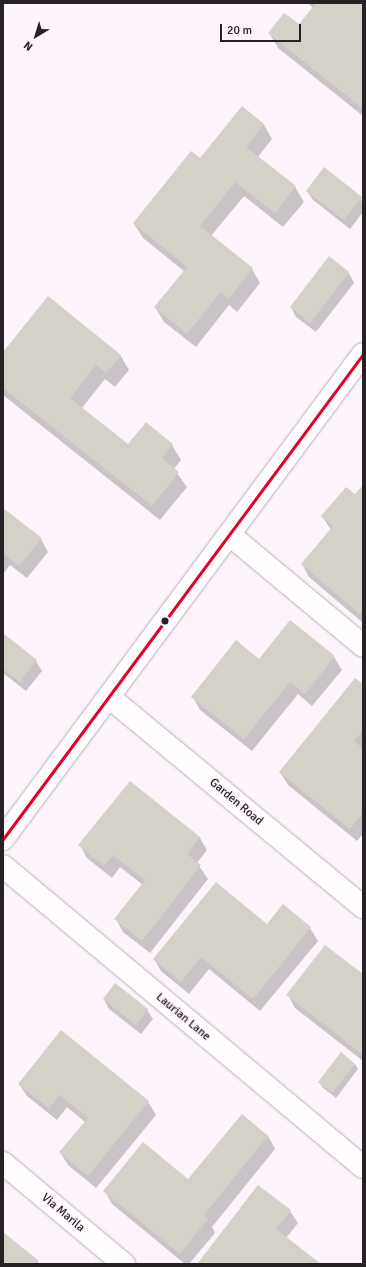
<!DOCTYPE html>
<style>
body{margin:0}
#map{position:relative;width:366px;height:1267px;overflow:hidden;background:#fcf4fa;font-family:Signika,sans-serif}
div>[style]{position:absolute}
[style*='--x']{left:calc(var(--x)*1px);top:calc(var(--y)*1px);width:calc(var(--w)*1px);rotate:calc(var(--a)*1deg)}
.shadow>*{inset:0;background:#0003}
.building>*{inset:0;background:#d4d1c9}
.roads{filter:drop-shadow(0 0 1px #b6b0b5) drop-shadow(0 0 1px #b6b0b5)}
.minor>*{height:22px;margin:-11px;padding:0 11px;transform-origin:11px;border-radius:11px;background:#fffdfe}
.bus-1>*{height:3px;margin:-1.5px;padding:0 1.5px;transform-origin:1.5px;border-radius:1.5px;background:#e4002b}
.dots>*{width:11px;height:11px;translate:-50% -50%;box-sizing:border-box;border:2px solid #fff1fc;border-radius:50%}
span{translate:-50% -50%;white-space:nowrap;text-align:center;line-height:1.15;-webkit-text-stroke:3.5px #fff1fc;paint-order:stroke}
.street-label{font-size:12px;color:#252125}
.frame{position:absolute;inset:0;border:4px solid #252125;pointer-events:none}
.north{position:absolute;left:16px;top:16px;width:40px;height:40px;-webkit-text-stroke:3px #fff1fc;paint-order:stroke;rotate:218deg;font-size:11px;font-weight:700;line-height:16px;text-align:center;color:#252125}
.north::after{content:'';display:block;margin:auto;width:14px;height:18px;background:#252125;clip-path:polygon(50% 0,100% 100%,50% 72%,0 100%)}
.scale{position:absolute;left:220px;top:24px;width:81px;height:18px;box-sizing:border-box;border:2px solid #252125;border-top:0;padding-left:5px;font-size:12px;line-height:14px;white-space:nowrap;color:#252125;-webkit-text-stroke:3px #fff1fc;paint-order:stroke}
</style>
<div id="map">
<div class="shadow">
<i style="clip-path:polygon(308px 3px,359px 3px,363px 7px,363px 116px,278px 48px,269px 33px,299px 26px,313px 8px)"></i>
<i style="clip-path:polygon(242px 108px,264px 125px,272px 139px,258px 157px,295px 187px,304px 202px,283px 227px,244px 196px,211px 236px,252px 269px,260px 283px,237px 312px,229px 305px,196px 347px,164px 322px,155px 307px,184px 271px,143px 238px,134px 224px,200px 159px)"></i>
<i style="clip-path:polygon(307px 191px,361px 197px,363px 212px,350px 229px,313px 200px)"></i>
<i style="clip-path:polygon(329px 258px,349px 273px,354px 283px,316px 332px,296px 317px,291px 307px)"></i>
<i style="clip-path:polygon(3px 354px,120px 355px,129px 370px,115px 387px,105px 379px,82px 408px,128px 445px,146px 424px,172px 445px,181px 460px,174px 469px,187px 487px,160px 520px,3px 395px)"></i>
<i style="clip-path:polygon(363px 487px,363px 623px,309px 577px,302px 564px,331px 530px,322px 516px,355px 496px)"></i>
<i style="clip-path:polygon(3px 509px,41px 539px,48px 552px,27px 578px,10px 565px,3px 574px)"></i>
<i style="clip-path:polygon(290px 622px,334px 657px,342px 670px,312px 706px,298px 694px,252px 751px,200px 710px,193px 697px,259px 660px)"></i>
<i style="clip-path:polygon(3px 635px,36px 661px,42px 671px,26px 691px,3px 673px)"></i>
<i style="clip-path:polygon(363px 685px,363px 834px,357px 841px,288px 785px,280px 772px)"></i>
<i style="clip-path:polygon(130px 782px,200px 838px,207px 850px,197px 863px,208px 879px,150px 953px,123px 932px,116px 919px,143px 885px,120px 867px,112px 878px,87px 858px,80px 845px)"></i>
<i style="clip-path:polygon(283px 906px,310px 928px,318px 941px,260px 1011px,209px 969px,189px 994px,161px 971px,154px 959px,267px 925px)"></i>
<i style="clip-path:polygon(326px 946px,363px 976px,363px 1061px,295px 1008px,288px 995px)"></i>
<i style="clip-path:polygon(104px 999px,147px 1010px,153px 1019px,141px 1034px,109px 1009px)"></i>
<i style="clip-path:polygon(61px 1031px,148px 1102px,156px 1115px,96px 1188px,68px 1165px,60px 1152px,85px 1122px,67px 1107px,57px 1120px,27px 1096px,19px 1084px)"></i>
<i style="clip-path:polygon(355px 1064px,358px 1069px,336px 1098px,322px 1087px,319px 1082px)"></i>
<i style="clip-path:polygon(242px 1115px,268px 1136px,275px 1149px,212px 1227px,215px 1233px,189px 1264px,185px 1264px,112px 1204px,105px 1191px,188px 1181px)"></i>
<i style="clip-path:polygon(290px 1211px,298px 1223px,286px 1238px,319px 1264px,199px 1264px)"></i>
<i style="clip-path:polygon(3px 1233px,37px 1260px,39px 1264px,3px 1264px)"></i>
</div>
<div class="building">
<i style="clip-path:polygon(316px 3px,359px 3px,363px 6px,362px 108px,268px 33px,284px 13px,299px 24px)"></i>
<i style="clip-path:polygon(242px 106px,264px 124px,246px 147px,296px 186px,275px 213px,235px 182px,200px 226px,253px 268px,229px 299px,220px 292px,187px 334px,154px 307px,187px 267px,133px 223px,191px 151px,200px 158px)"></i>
<i style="clip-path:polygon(324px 167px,362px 197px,344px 220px,306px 191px)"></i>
<i style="clip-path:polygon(329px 256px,349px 272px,310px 323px,290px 307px)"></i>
<i style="clip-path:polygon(48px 296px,121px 355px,106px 373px,96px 365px,70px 398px,128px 444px,146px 422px,173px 444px,162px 458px,179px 472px,152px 506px,3px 388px,3px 352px)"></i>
<i style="clip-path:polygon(363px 485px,363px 610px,360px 614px,301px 564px,333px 526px,321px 516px,346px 487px,355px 494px)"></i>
<i style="clip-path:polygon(3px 508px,42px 538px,19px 566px,3px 553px)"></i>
<i style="clip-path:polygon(290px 620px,335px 656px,305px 694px,290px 682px,244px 739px,191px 697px,236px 640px,259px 659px)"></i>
<i style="clip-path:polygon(3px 633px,37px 660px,20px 682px,3px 669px)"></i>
<i style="clip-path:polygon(355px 678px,363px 684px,363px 730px,354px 741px,363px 749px,363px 813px,350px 829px,279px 772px)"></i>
<i style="clip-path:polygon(130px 781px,200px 837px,187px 854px,201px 865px,142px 941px,114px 919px,145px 880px,113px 855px,104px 866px,78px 845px)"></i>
<i style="clip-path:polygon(216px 882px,267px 924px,283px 904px,311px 927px,253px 999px,201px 957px,181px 982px,153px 959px)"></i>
<i style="clip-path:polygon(325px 945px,363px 974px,362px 1054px,286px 995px)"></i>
<i style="clip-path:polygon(115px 983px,148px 1009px,136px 1025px,103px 999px)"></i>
<i style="clip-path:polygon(61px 1030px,149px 1101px,88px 1176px,59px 1152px,88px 1118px,60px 1095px,49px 1108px,18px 1084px)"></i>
<i style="clip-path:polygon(341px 1052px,355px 1064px,332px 1093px,318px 1082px)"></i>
<i style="clip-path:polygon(242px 1114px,268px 1136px,204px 1215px,208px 1219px,180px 1254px,103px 1191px,143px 1142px,188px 1179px)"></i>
<i style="clip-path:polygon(258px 1185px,291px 1210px,276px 1229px,321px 1264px,197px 1264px)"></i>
<i style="clip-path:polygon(3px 1232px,38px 1260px,34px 1264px,3px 1264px)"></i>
</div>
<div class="roads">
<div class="minor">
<i style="--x:230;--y:535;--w:173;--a:39.8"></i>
<i style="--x:109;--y:697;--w:330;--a:39.6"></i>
<i style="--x:3;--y:839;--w:604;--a:-53.41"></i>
<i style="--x:3;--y:866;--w:469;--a:39.9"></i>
<i style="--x:3;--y:1163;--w:158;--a:39.9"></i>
</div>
</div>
<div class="bus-1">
<i style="--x:3;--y:839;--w:604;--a:-53.41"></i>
</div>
<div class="dots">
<i style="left:165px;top:621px;background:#252125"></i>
</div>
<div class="street-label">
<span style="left:236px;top:802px;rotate:40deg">Garden Road</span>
<span style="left:183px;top:1017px;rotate:40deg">Laurian Lane</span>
<span style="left:63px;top:1213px;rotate:40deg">Via Marila</span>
</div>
<div class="frame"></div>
<div class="north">N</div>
<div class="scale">20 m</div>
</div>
